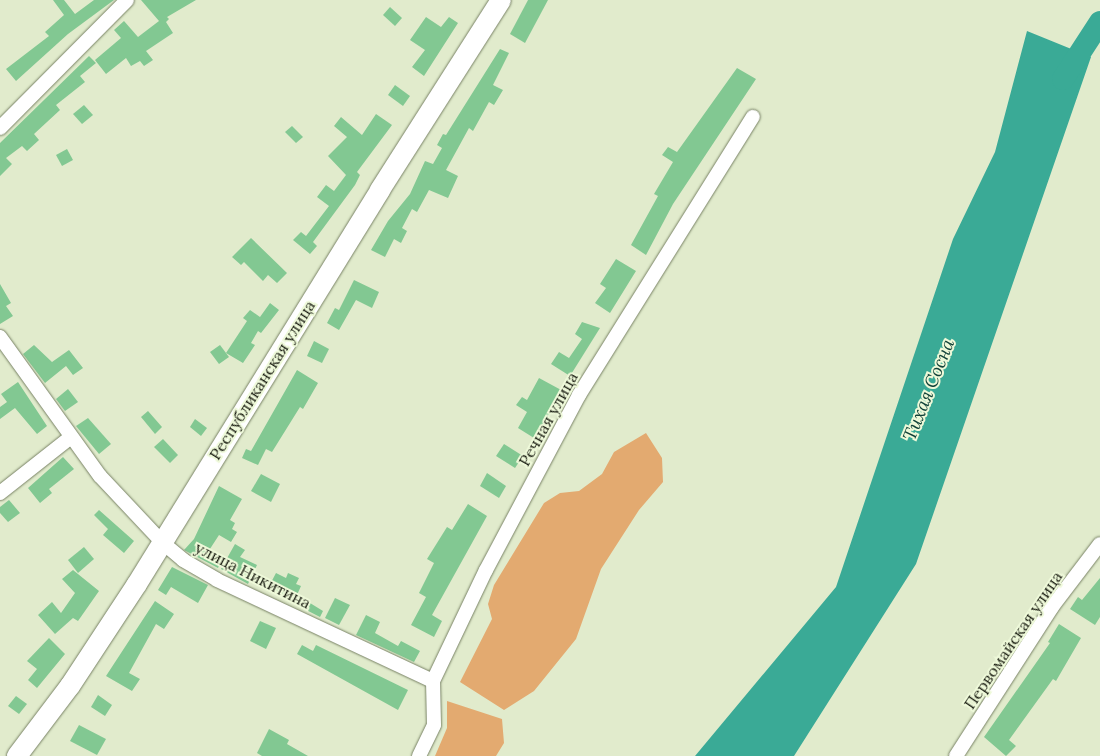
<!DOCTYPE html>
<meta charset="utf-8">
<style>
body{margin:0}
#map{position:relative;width:1100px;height:756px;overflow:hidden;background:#e1ebcc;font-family:Lora,serif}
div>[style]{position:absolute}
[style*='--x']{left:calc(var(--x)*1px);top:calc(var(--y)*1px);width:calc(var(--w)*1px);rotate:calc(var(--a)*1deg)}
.green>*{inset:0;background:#e3aa70}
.water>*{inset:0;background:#3aaa96}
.river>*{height:22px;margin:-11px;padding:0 11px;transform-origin:11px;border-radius:11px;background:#3aaa96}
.building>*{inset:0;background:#82c892}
.roads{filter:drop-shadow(0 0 1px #788265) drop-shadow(0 0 1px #788265)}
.street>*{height:14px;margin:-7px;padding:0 7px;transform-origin:7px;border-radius:7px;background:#fff}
.secondary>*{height:20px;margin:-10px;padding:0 10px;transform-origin:10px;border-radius:10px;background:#fff}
span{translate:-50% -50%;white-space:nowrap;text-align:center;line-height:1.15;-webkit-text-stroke:4px #eef9d9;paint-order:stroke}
.street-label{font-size:16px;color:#171a0f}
.water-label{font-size:18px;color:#114239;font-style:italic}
</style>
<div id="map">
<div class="green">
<i style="clip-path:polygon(646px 433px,662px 458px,663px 482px,639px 510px,601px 569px,576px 639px,534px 691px,504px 710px,460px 682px,492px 619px,488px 604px,494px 585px,544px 503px,560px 493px,579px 491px,602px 474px,614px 452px)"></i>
<i style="clip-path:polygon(447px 701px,502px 719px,504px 743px,496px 756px,435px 756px,447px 728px)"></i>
</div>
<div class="water">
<i style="clip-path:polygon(1027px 31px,1091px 57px,916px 564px,794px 756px,695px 756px,836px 587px,953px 239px,995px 152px)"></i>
</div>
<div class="river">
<i style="--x:1063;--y:79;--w:68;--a:-57"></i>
</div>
<div class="building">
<i style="clip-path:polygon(53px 0,64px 0,75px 14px,94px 0,114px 0,68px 34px,16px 81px,6px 69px,49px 36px,45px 32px,64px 15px)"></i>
<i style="clip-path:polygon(141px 0,196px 0,167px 17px,169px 19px,166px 22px,173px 33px,146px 51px,153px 60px,144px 66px,140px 61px,131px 66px,126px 58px,106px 74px,95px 60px,121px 38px,114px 30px,124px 21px,138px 37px,159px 21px)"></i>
<i style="clip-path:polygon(528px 0,548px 0,525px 43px,510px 34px)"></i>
<i style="clip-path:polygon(390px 7px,402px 18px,395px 26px,383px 15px)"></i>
<i style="clip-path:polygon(426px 17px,441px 27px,449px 17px,458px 23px,424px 76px,412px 67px,425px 50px,410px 40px)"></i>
<i style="clip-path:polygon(500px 49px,509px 53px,493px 85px,503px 90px,494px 105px,489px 102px,473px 131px,469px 128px,446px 170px,458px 176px,448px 198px,429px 190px,417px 212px,412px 209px,402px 228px,407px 231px,401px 243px,394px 239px,385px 257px,371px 250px,388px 221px,410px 194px,425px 161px,433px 164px,442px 148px,437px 145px,443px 134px,446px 135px)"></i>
<i style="clip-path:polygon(89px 56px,96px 63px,80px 76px,85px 82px,56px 105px,60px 110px,34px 134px,39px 140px,27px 151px,22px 146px,6px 158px,12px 164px,0 176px,0 143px)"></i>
<i style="clip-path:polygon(737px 68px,756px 79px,673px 204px,646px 255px,631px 245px,658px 196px,654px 194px,673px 162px,662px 155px,668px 147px,677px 152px)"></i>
<i style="clip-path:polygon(395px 85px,410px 96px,403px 106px,388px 95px)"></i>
<i style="clip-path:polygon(84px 105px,93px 115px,82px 124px,73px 114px)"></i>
<i style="clip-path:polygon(376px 114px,392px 125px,357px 172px,360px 175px,355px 185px,313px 242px,317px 246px,310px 254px,293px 240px,301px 232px,306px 236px,329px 206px,317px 197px,326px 185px,334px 191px,346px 175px,328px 156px,347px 137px,334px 126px,341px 117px,362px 135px)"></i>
<i style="clip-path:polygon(292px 126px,303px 137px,296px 143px,285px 132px)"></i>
<i style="clip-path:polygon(67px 149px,73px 160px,62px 166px,56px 155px)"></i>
<i style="clip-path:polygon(251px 238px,287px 273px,277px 283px,268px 275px,263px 281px,244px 262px,241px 265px,232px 257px)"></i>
<i style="clip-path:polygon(616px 259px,636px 271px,610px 313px,595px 303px,606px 288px,600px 284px)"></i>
<i style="clip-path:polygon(354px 280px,379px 292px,372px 308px,356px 300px,339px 330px,327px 323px,335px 308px,339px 310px)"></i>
<i style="clip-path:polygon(0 284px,11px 303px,6px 306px,13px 316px,0 324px)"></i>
<i style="clip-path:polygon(270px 303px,279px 310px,261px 333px,258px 331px,251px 343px,255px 345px,243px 363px,226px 353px,247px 321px,243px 318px,250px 310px,260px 317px)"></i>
<i style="clip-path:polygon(582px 322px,600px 328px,570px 376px,551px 364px,559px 352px,569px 358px,582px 339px,575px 334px)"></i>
<i style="clip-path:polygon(314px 341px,329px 349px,322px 363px,307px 356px)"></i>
<i style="clip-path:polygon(34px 345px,52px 362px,69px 350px,83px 368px,73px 375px,66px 366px,45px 383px,23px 354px)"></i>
<i style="clip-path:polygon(220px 345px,229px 357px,219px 364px,210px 352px)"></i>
<i style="clip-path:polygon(297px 370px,318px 383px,303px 409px,300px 407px,272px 452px,266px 449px,258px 465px,242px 458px,246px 449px,251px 451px)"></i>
<i style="clip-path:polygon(539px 378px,563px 391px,534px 438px,518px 428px,527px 412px,516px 405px,522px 397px,527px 400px)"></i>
<i style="clip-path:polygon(18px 382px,47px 426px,37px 434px,15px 408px,0 419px,0 407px,7px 402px,1px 394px)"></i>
<i style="clip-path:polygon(68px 389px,78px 402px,65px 411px,56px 399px)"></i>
<i style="clip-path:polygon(148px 411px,162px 427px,155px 434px,141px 417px)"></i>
<i style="clip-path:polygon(88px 418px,111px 444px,99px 454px,76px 426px)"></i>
<i style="clip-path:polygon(195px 419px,207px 428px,201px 436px,190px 427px)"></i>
<i style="clip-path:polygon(163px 439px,178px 455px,170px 463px,154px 447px)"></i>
<i style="clip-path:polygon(504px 444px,523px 456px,515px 468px,496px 456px)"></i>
<i style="clip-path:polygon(63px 457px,74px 469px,49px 489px,52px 493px,40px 503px,28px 488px)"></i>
<i style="clip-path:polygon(487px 473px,506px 486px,499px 498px,480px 486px)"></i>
<i style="clip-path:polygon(261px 474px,280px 484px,271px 502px,251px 491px)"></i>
<i style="clip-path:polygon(219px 486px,242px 499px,230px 520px,235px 523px,232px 529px,237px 532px,231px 542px,219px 535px,208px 552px,222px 559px,218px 568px,184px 550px,194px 539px)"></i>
<i style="clip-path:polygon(9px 500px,20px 513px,8px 522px,0 513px,0 507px)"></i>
<i style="clip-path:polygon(468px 504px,487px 516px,432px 615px,442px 621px,434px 637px,411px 625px,426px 597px,419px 593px,434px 563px,427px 559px,447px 527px,452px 530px)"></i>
<i style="clip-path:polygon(99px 510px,134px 541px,124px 553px,103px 535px,108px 529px,94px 515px)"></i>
<i style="clip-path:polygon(235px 544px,245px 550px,240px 557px,257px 565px,248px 584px,221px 569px)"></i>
<i style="clip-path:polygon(84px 547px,94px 559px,78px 573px,68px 560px)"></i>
<i style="clip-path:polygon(172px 567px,208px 585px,198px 603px,171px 587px,166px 595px,158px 590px)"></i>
<i style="clip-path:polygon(73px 570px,99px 591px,78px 621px,73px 618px,55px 634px,38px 615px,52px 602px,61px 613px,75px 593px,62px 579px)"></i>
<i style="clip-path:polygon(276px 573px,286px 578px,288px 573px,299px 578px,296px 584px,301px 586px,297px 595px,323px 611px,320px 617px,267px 590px)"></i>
<i style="clip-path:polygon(1100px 578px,1100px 617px,1095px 625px,1070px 609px,1078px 597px,1082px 600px)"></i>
<i style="clip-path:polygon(335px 598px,350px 605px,339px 625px,325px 618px)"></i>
<i style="clip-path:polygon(155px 601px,174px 614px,164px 629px,156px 624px,129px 673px,140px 679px,132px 691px,106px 676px)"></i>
<i style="clip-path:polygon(366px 615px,380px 622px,375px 633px,398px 646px,401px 641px,420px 651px,414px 662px,356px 635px)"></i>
<i style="clip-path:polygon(260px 621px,276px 628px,266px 649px,250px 641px)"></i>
<i style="clip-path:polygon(1059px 624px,1081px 638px,1056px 681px,1053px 679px,1009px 740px,1016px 746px,1006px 756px,984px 737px,1050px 643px,1048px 642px)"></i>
<i style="clip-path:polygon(49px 638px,65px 654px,37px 688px,28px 680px,37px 669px,27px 661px)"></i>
<i style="clip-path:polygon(302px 645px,313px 651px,316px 645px,408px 690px,398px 710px,297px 654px)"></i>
<i style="clip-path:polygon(98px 695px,112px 705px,105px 716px,91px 707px)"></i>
<i style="clip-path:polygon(16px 696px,27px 704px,19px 714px,8px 706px)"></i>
<i style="clip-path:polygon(79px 725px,106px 739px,97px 755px,70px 741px)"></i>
<i style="clip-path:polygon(269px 729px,289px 740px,287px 744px,308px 756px,262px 756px,257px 753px)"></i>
</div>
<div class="roads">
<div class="street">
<i style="--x:0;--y:128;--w:180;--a:-45.2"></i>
<i style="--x:0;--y:337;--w:171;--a:54.3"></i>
<i style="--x:100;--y:476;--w:92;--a:46.8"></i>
<i style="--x:163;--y:543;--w:26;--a:40"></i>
<i style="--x:183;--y:560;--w:39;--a:30"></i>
<i style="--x:217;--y:580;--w:238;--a:25.1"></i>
<i style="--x:0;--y:493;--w:90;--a:-38.3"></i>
<i style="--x:419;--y:756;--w:34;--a:-64"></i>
<i style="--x:434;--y:725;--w:44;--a:-91.3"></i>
<i style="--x:433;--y:681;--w:123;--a:-64.5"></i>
<i style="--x:486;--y:570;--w:198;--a:-62"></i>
<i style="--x:579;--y:395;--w:328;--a:-58"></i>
<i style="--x:956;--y:756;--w:177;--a:-57.2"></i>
<i style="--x:1052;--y:607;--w:79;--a:-52.7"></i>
</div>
<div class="secondary">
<i style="--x:17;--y:756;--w:88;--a:-52.9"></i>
<i style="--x:70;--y:686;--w:122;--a:-56.7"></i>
<i style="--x:137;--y:584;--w:463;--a:-58.3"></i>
<i style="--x:380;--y:190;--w:225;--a:-57.5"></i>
</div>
</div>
<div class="street-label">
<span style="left:262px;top:380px;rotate:-58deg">Республиканская улица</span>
<span style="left:548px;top:419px;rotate:-61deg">Речная улица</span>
<span style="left:253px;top:575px;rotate:27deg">улица Никитина</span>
<span style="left:1013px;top:640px;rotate:-56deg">Первомайская улица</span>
</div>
<div class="water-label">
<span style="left:929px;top:390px;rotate:-68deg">Тихая Сосна</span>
</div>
</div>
